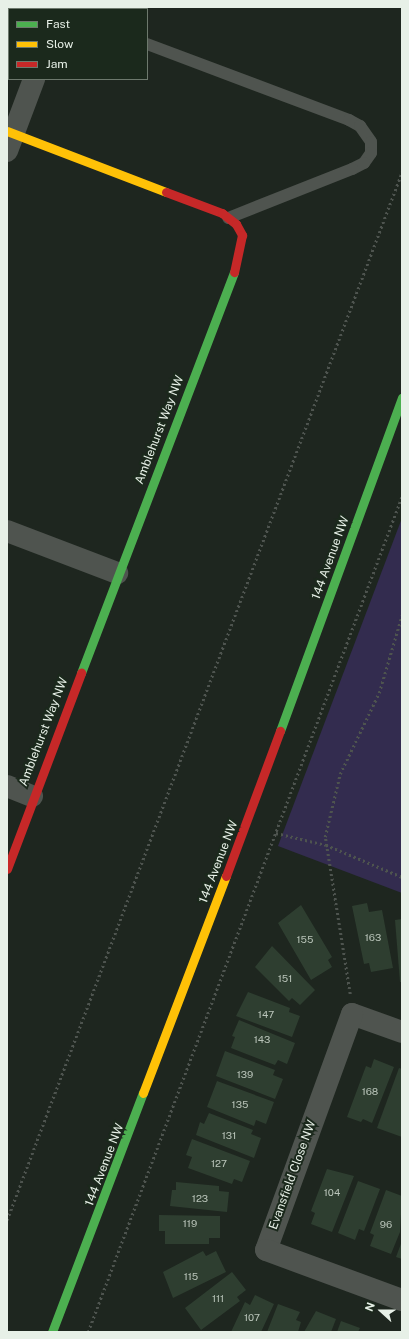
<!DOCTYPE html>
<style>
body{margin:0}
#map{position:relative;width:409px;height:1339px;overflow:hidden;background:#1e261f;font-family:"Public Sans",sans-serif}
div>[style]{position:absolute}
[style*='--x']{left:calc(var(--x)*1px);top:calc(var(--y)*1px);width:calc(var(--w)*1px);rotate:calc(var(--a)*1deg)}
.green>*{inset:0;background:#332c4f}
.building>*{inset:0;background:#2e3e30}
.path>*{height:2.5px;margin-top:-1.25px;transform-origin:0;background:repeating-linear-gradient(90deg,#4e544f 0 2px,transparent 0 5px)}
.lane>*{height:12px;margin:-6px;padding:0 6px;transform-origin:6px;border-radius:6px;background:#4f544f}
.street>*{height:22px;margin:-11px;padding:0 11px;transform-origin:11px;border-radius:11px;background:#4f544f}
.fast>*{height:9px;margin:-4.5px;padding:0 4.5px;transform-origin:4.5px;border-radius:4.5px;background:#4caf50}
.slow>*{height:9px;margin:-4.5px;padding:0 4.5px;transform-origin:4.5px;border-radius:4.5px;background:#ffc107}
.jam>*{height:9px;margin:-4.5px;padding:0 4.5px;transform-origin:4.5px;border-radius:4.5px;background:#c62828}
span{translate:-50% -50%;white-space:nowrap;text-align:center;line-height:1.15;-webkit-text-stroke:4px #1b291c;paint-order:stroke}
.number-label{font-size:10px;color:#b9c4b9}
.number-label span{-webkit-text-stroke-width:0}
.street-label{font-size:12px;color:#e7f0e7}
.frame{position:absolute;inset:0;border:8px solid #e7f0e7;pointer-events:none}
.legend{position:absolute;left:8px;top:8px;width:140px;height:72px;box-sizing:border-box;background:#1b291c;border:1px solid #6d796d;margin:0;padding:5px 7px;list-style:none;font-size:12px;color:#e7f0e7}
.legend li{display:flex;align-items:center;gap:8px;height:20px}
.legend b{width:20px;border:1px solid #6d796d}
.north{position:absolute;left:361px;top:1291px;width:40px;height:40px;-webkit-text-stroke:3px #1b291c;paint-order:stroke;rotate:291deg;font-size:11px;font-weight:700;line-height:16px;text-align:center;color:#e7f0e7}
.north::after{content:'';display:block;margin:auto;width:14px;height:18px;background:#e7f0e7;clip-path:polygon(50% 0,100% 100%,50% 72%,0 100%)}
</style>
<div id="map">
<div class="green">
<i style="clip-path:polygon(402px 518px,402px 893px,278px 846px)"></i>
</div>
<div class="building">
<i style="clip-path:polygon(367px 903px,369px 912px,382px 910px,393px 968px,371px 972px,369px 963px,364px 964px,352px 906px)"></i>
<i style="clip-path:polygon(301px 905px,332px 957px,328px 960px,332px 967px,311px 980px,278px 923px)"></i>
<i style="clip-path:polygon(402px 919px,402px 982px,400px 982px,395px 920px)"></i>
<i style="clip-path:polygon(272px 946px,315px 990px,300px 1005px,292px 998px,289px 1001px,255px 967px)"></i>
<i style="clip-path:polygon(248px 992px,290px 1008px,289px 1012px,300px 1016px,292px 1037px,236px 1016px)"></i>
<i style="clip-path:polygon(239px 1020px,295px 1043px,287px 1064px,278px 1060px,275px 1065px,231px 1048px,235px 1037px,232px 1036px)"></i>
<i style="clip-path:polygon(225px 1051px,275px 1070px,273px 1075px,283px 1079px,275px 1099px,216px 1076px)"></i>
<i style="clip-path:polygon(374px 1059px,394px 1067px,372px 1123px,363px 1119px,361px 1122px,347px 1117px,366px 1066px,371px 1068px)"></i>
<i style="clip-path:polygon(399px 1068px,402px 1069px,402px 1137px,377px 1128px)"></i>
<i style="clip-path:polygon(217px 1081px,274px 1102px,266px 1124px,256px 1120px,254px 1126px,207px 1107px)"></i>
<i style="clip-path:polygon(209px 1113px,253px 1130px,251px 1134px,261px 1138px,254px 1158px,196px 1135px,200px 1122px,204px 1124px)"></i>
<i style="clip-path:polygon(192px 1139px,250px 1161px,242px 1182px,234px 1179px,232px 1184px,188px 1168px,192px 1157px,186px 1155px)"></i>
<i style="clip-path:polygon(327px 1169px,354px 1176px,332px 1232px,311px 1224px,315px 1213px,311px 1211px)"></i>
<i style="clip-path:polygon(358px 1181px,380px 1189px,364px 1231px,359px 1229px,355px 1240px,338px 1233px)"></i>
<i style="clip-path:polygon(176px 1182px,219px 1186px,219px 1191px,229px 1192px,227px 1212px,170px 1206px,172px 1190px,176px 1190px)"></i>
<i style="clip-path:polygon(386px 1190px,402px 1196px,400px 1232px,391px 1254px,370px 1246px,374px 1235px,370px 1233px)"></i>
<i style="clip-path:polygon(159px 1215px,220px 1216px,220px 1238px,209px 1238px,209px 1244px,165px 1244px,165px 1231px,159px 1231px)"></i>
<i style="clip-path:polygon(402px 1241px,402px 1259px,396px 1257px)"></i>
<i style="clip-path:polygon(203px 1251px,206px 1256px,216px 1251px,226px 1272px,173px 1298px,163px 1272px)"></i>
<i style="clip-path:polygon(232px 1272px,246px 1290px,237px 1297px,240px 1301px,201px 1330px,185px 1308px)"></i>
<i style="clip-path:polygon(255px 1295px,274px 1304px,261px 1332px,231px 1332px,245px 1302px,250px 1305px)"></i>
<i style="clip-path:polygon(278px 1304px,300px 1312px,296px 1320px,301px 1322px,298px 1332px,267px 1332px)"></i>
<i style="clip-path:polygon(316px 1311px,336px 1319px,331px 1332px,304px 1332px)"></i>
<i style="clip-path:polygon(341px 1321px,360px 1328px,358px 1332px,337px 1332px)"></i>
</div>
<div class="path">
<i style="--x:276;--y:833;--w:51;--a:13.5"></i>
<i style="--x:326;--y:845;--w:82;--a:22.8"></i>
<i style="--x:350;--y:994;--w:159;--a:-99"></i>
<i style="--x:325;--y:837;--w:65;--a:-76.6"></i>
<i style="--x:340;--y:774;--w:90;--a:-64.3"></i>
<i style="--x:379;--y:693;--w:81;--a:-73.6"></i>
<i style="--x:7;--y:1220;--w:1120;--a:-69.35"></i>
<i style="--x:88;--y:1332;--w:893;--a:-69.41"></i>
</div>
<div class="lane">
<i style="--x:147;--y:44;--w:216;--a:20.6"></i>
<i style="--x:349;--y:120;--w:13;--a:29"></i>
<i style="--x:360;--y:126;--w:19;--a:55"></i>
<i style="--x:371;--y:142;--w:11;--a:90"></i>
<i style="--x:371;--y:153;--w:12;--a:125"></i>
<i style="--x:364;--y:163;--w:13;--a:153"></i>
<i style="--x:352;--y:169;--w:133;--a:158.4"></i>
</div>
<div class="street">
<i style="--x:60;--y:9;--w:2;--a:-63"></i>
<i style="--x:7;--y:151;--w:77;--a:-69.4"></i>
<i style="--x:7;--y:531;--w:118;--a:20.9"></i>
<i style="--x:7;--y:786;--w:27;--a:22"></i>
<i style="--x:402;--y:1032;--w:53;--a:-160.2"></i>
<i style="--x:352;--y:1014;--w:251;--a:110"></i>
<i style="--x:266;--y:1250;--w:145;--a:20.2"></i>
</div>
<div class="fast">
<i style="--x:81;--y:673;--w:429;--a:-69.1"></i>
<i style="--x:280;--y:731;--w:355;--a:-69.9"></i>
<i style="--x:52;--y:1332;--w:256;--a:-69.2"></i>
</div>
<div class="slow">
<i style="--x:7;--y:131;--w:170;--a:21"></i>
<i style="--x:143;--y:1093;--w:232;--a:-69.1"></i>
</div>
<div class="jam">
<i style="--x:166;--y:192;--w:60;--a:20.6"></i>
<i style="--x:222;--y:213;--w:18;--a:38"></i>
<i style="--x:236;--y:224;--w:13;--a:61"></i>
<i style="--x:242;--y:235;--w:38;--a:102"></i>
<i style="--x:7;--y:869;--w:210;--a:-69.3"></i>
<i style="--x:226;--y:876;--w:155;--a:-69.6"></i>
</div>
<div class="number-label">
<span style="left:373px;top:938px">163</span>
<span style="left:305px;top:940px">155</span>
<span style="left:285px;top:979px">151</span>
<span style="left:266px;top:1015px">147</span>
<span style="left:262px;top:1040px">143</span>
<span style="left:245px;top:1075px">139</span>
<span style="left:370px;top:1092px">168</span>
<span style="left:240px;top:1105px">135</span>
<span style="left:229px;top:1136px">131</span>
<span style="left:219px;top:1164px">127</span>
<span style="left:332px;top:1193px">104</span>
<span style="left:200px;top:1199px">123</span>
<span style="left:190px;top:1224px">119</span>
<span style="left:386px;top:1225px">96</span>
<span style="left:191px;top:1277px">115</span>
<span style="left:218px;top:1299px">111</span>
<span style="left:252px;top:1318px">107</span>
</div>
<div class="street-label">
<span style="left:160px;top:430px;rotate:-69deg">Amblehurst Way NW</span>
<span style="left:331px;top:558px;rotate:-70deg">144 Avenue NW</span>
<span style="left:44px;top:732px;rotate:-69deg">Amblehurst Way NW</span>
<span style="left:219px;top:862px;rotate:-69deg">144 Avenue NW</span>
<span style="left:105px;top:1165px;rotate:-69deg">144 Avenue NW</span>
<span style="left:293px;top:1175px;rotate:-70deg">Evansfield Close NW</span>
</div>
<div class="frame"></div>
<ul class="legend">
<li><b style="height:5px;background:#4caf50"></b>Fast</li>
<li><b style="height:5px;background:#ffc107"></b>Slow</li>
<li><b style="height:5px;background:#c62828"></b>Jam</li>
</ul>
<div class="north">N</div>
</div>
